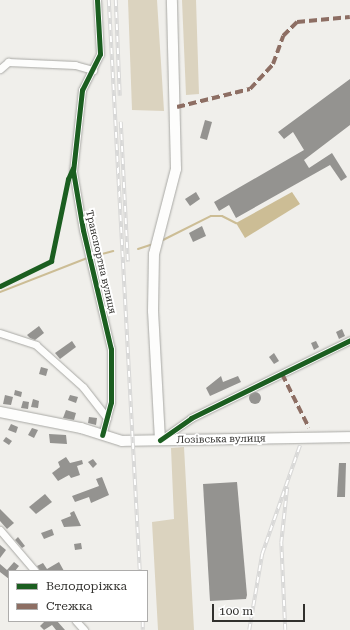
<!DOCTYPE html>
<meta charset="utf-8">
<style>
body{margin:0}
#map{position:relative;width:350px;height:630px;overflow:hidden;background:#f0efeb;font-family:"Roboto Serif",serif}
div>[style]{position:absolute}
[style*='--x']{left:calc(var(--x)*1px);top:calc(var(--y)*1px);width:calc(var(--w)*1px);rotate:calc(var(--a)*1deg)}
.green>*{inset:0;background:#dbd3bf}
.water>*{inset:0;background:#ccbd95}
.stream>*{height:2px;margin:-1px;padding:0 1px;transform-origin:1px;border-radius:1px;background:#ccbd95}
.building>*{inset:0;background:#949390}
.round{border-radius:50%}
.roads{filter:drop-shadow(0 0 1px #a8a8a4) drop-shadow(0 0 1px #a8a8a4)}
.street>*{height:7px;margin:-3.5px;padding:0 3.5px;transform-origin:3.5px;border-radius:3.5px;background:#fdfdfc}
.secondary>*{height:10px;margin:-5px;padding:0 5px;transform-origin:5px;border-radius:5px;background:#fdfdfc}
.rail>*{height:3.5px;margin-top:-1.75px;transform-origin:0;background:repeating-linear-gradient(90deg,#fff 0 6px,#d8d8d7 0 12px);box-sizing:border-box;border-block:1px solid #d8d8d7}
.quiet>*{height:4px;margin-top:-2px;transform-origin:0;background:repeating-linear-gradient(90deg,#8d6e63 0 8px,transparent 0 12px)}
.cycleway>*{height:5px;margin:-2.5px;padding:0 2.5px;transform-origin:2.5px;border-radius:2.5px;background:#1b5e20}
span{translate:-50% -50%;white-space:nowrap;text-align:center;line-height:1.15;-webkit-text-stroke:4px #fff;paint-order:stroke}
.street-label{font-size:10px;color:#31302d}
.legend{position:absolute;left:8px;top:570px;width:140px;height:52px;box-sizing:border-box;background:#fff;border:1px solid #adacab;margin:0;padding:5px 7px;list-style:none;font-size:12px;color:#31302d}
.legend li{display:flex;align-items:center;gap:8px;height:20px}
.legend b{width:20px;border:1px solid #adacab}
.scale{position:absolute;left:212px;top:604px;width:93px;height:18px;box-sizing:border-box;border:2px solid #31302d;border-top:0;padding-left:5px;font-size:12px;line-height:14px;white-space:nowrap;color:#31302d;-webkit-text-stroke:3px #fff;paint-order:stroke}
</style>
<div id="map">
<div class="green">
<i style="clip-path:polygon(128px 0,157px 0,164px 111px,132px 110px)"></i>
<i style="clip-path:polygon(182px 0,196px 0,199px 94px,186px 95px)"></i>
<i style="clip-path:polygon(184px 447px,194px 630px,158px 630px,152px 522px,174px 519px,171px 448px)"></i>
</div>
<div class="water">
<i style="clip-path:polygon(292px 192px,300px 204px,245px 238px,236px 223px)"></i>
</div>
<div class="stream">
<i style="--x:161;--y:241;--w:56;--a:-26.6"></i>
<i style="--x:211;--y:216;--w:11;--a:0"></i>
<i style="--x:222;--y:216;--w:16;--a:27"></i>
<i style="--x:138;--y:249;--w:16;--a:-18"></i>
<i style="--x:91;--y:257;--w:23;--a:-15"></i>
<i style="--x:0;--y:292;--w:93;--a:-21.3"></i>
</div>
<div class="building">
<i style="clip-path:polygon(350px 79px,350px 125px,304px 160px,309px 168px,332px 153px,347px 177px,341px 181px,330px 165px,236px 218px,229px 205px,219px 211px,214px 202px,304px 150px,293px 132px,284px 139px,278px 132px)"></i>
<i style="clip-path:polygon(205px 120px,212px 122px,207px 140px,200px 138px)"></i>
<i style="clip-path:polygon(196px 192px,200px 199px,190px 206px,185px 199px)"></i>
<i style="clip-path:polygon(202px 226px,206px 236px,193px 242px,189px 233px)"></i>
<i style="clip-path:polygon(39px 326px,44px 333px,35px 340px,30px 338px,27px 335px)"></i>
<i style="clip-path:polygon(342px 329px,345px 336px,339px 339px,336px 332px)"></i>
<i style="clip-path:polygon(72px 341px,76px 347px,60px 359px,55px 353px)"></i>
<i style="clip-path:polygon(316px 341px,319px 347px,314px 350px,311px 343px)"></i>
<i style="clip-path:polygon(274px 353px,279px 361px,274px 364px,269px 357px)"></i>
<i style="clip-path:polygon(41px 367px,48px 369px,46px 376px,39px 374px)"></i>
<i style="clip-path:polygon(221px 376px,223px 382px,238px 376px,241px 382px,210px 396px,206px 388px)"></i>
<i style="clip-path:polygon(15px 390px,22px 392px,21px 397px,14px 395px)"></i>
<i class="round" style="left:249px;top:392px;width:12px;height:12px"></i>
<i style="clip-path:polygon(5px 395px,13px 397px,11px 405px,3px 404px)"></i>
<i style="clip-path:polygon(70px 395px,78px 397px,76px 403px,68px 400px)"></i>
<i style="clip-path:polygon(33px 399px,39px 401px,38px 408px,31px 407px)"></i>
<i style="clip-path:polygon(23px 401px,29px 402px,28px 409px,21px 408px)"></i>
<i style="clip-path:polygon(66px 410px,76px 413px,74px 420px,63px 418px)"></i>
<i style="clip-path:polygon(89px 417px,97px 418px,96px 425px,88px 423px)"></i>
<i style="clip-path:polygon(11px 424px,18px 427px,16px 433px,8px 430px)"></i>
<i style="clip-path:polygon(32px 428px,38px 430px,34px 438px,28px 435px)"></i>
<i style="clip-path:polygon(49px 434px,66px 435px,67px 444px,50px 443px)"></i>
<i style="clip-path:polygon(6px 437px,12px 441px,9px 445px,3px 441px)"></i>
<i style="clip-path:polygon(66px 457px,70px 463px,82px 460px,83px 464px,77px 466px,80px 475px,71px 478px,69px 475px,58px 481px,52px 473px,60px 467px,58px 462px)"></i>
<i style="clip-path:polygon(93px 459px,97px 464px,93px 468px,88px 462px)"></i>
<i style="clip-path:polygon(339px 463px,346px 463px,345px 497px,337px 497px)"></i>
<i style="clip-path:polygon(102px 477px,109px 495px,91px 503px,89px 497px,75px 502px,72px 496px,99px 486px,96px 479px)"></i>
<i style="clip-path:polygon(237px 482px,247px 595px,246px 599px,210px 601px,203px 484px)"></i>
<i style="clip-path:polygon(45px 494px,52px 502px,36px 514px,29px 507px)"></i>
<i style="clip-path:polygon(0 509px,14px 523px,7px 529px,0 521px)"></i>
<i style="clip-path:polygon(74px 511px,81px 526px,64px 527px,61px 520px,71px 516px,70px 513px)"></i>
<i style="clip-path:polygon(52px 529px,54px 535px,44px 539px,41px 533px)"></i>
<i style="clip-path:polygon(18px 537px,25px 546px,22px 548px,15px 540px)"></i>
<i style="clip-path:polygon(81px 543px,82px 549px,75px 550px,74px 544px)"></i>
<i style="clip-path:polygon(0 545px,6px 550px,0 558px)"></i>
<i style="clip-path:polygon(14px 562px,19px 566px,15px 571px,8px 571px,9px 579px,0 572px,0 564px,7px 570px)"></i>
<i style="clip-path:polygon(59px 562px,64px 571px,40px 571px,37px 566px,43px 563px,47px 569px)"></i>
<i style="clip-path:polygon(45px 621px,57px 621px,65px 630px,56px 630px,52px 625px,44px 630px,40px 626px)"></i>
</div>
<div class="roads">
<div class="street">
<i style="--x:97;--y:0;--w:54;--a:86.8"></i>
<i style="--x:100;--y:54;--w:40;--a:116.6"></i>
<i style="--x:82;--y:90;--w:81;--a:96.3"></i>
<i style="--x:73;--y:171;--w:60;--a:80.4"></i>
<i style="--x:83;--y:230;--w:122;--a:76.8"></i>
<i style="--x:111;--y:349;--w:53;--a:90"></i>
<i style="--x:111;--y:402;--w:34;--a:105"></i>
<i style="--x:0;--y:69;--w:11;--a:-41"></i>
<i style="--x:8;--y:62;--w:67;--a:2.6"></i>
<i style="--x:75;--y:65;--w:19;--a:16"></i>
<i style="--x:0;--y:333;--w:38;--a:18"></i>
<i style="--x:36;--y:345;--w:63;--a:41.8"></i>
<i style="--x:83;--y:387;--w:39;--a:52"></i>
<i style="--x:160;--y:440;--w:38;--a:-35"></i>
<i style="--x:191;--y:418;--w:177;--a:-26.1"></i>
<i style="--x:0;--y:530;--w:54;--a:49.5"></i>
<i style="--x:76;--y:621;--w:12;--a:48"></i>
</div>
<div class="secondary">
<i style="--x:0;--y:412;--w:83;--a:11.2"></i>
<i style="--x:81;--y:428;--w:43;--a:17.6"></i>
<i style="--x:122;--y:441;--w:228;--a:-1"></i>
<i style="--x:160;--y:440;--w:129;--a:-93.1"></i>
<i style="--x:153;--y:311;--w:57;--a:-89"></i>
<i style="--x:154;--y:254;--w:88;--a:-75.5"></i>
<i style="--x:176;--y:169;--w:169;--a:-91.4"></i>
</div>
</div>
<div class="rail">
<i style="--x:109;--y:0;--w:572;--a:86.89"></i>
<i style="--x:116;--y:0;--w:96;--a:87.6"></i>
<i style="--x:121;--y:122;--w:140;--a:87.1"></i>
<i style="--x:143;--y:621;--w:9;--a:90"></i>
<i style="--x:249;--y:630;--w:77;--a:-80.3"></i>
<i style="--x:262;--y:554;--w:115;--a:-70.8"></i>
<i style="--x:285;--y:630;--w:87;--a:-92.6"></i>
<i style="--x:281;--y:543;--w:56;--a:-83.9"></i>
</div>
<div class="quiet">
<i style="--x:177;--y:107;--w:75;--a:-13.9"></i>
<i style="--x:250;--y:89;--w:34;--a:-47"></i>
<i style="--x:273;--y:64;--w:30;--a:-70"></i>
<i style="--x:283;--y:36;--w:20;--a:-45"></i>
<i style="--x:297;--y:22;--w:53;--a:-5.4"></i>
<i style="--x:282;--y:374;--w:60;--a:63.4"></i>
</div>
<div class="cycleway">
<i style="--x:97;--y:0;--w:54;--a:86.8"></i>
<i style="--x:100;--y:54;--w:40;--a:116.6"></i>
<i style="--x:82;--y:90;--w:81;--a:96.3"></i>
<i style="--x:73;--y:171;--w:60;--a:80.4"></i>
<i style="--x:83;--y:230;--w:122;--a:76.8"></i>
<i style="--x:111;--y:349;--w:53;--a:90"></i>
<i style="--x:111;--y:402;--w:34;--a:105"></i>
<i style="--x:0;--y:286;--w:57;--a:-26.1"></i>
<i style="--x:51;--y:261;--w:84;--a:-78.3"></i>
<i style="--x:68;--y:179;--w:12;--a:-66"></i>
<i style="--x:160;--y:440;--w:38;--a:-35"></i>
<i style="--x:191;--y:418;--w:177;--a:-26.1"></i>
</div>
<div class="street-label">
<span style="left:101px;top:262px;rotate:77deg">Транспортна вулиця</span>
<span style="left:221px;top:439px;rotate:-1deg">Лозівська вулиця</span>
</div>
<ul class="legend">
<li><b style="height:5px;background:#1b5e20"></b>Велодоріжка</li>
<li><b style="height:5px;background:#8d6e63"></b>Стежка</li>
</ul>
<div class="scale">100 m</div>
</div>
